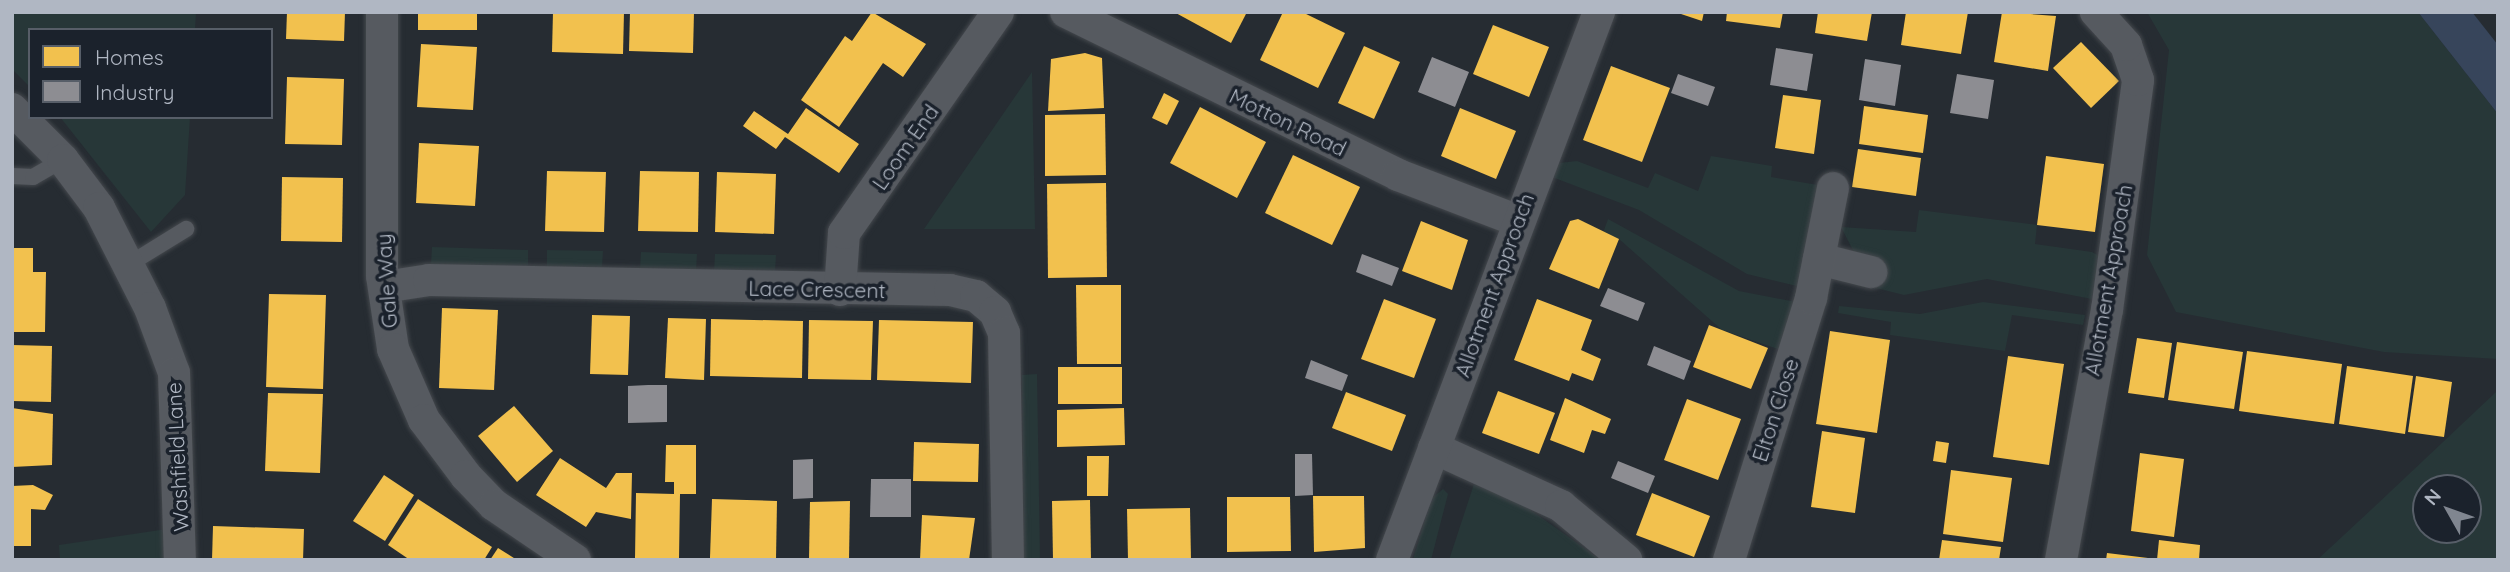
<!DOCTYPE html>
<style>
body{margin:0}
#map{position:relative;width:2510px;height:572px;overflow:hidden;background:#262c32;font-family:Quicksand,sans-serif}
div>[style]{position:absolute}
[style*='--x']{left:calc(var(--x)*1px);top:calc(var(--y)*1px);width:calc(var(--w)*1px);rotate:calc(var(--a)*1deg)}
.green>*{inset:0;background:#273738}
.water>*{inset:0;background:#37455b}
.homes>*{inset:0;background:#f2c14e}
.industry>*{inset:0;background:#8d8d92}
.roads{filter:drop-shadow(0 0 2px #44484d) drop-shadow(0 0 2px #44484d)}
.service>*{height:16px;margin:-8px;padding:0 8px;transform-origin:8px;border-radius:8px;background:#565a60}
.minor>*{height:32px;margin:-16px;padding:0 16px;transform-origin:16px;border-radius:16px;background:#565a60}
span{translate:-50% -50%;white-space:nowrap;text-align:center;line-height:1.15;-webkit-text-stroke:7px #1b222c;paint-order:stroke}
.street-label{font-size:21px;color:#b0b7c3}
.frame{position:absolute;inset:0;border:14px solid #b0b7c3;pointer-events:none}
.legend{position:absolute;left:28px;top:28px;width:245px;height:91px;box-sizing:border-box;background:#1b222c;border:2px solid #575e68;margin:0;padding:9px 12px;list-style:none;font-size:21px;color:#b0b7c3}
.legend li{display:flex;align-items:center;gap:14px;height:35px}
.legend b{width:35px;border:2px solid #575e68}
.north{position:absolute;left:2412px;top:474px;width:70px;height:70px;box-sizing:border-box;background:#1b222c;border:2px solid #575e68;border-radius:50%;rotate:310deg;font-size:19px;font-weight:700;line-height:28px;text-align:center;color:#b0b7c3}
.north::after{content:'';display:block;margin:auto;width:24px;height:32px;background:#808690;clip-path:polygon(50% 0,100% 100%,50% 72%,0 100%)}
</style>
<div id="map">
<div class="green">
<i style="clip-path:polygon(12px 12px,196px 12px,195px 30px,30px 30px,30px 87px,12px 69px)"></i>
<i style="clip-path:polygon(2147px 12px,2418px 12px,2498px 114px,2498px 359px,2384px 352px,2176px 312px,2147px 255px,2169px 50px)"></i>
<i style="clip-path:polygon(1032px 72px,1035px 229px,924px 229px)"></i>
<i style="clip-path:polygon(60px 117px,190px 117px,185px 195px,151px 232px)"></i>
<i style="clip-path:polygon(1711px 156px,1772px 166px,1771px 177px,1818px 185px,1801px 287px,1747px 274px,1639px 210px,1552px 177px,1559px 163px,1577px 161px,1648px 188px,1655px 173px,1698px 191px)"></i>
<i style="clip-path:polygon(1919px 210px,2037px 225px,2035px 244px,2092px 252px,2101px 257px,2092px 299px,1987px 279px,1904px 295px,1872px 287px,1841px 227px,1916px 232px)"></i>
<i style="clip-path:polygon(1608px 219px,1739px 291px,1796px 302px,1781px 350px,1722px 330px,1619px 239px,1603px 233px)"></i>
<i style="clip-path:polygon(432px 247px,528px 250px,528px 267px,431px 264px)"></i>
<i style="clip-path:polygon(547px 250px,603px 251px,602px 268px,547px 267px)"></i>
<i style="clip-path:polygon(641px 252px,697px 254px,696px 271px,640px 269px)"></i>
<i style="clip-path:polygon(715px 254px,776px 255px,775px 273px,714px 271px)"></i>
<i style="clip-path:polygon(1983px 302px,2085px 315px,2083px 325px,2012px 315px,2005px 351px,1890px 335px,1891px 322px,1838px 313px,1839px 306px,1920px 314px)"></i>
<i style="clip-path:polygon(1037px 374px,1040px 560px,1024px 560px,1022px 375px)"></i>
<i style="clip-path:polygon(evenodd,2496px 392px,2498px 560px,2317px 560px,2373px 508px,2496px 392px,2426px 488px,2468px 488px,2468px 530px,2426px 530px,2426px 488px)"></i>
<i style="clip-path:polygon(1474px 484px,1522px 504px,1601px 560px,1449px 560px)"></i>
<i style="clip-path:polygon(1443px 489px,1448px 494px,1431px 560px,1413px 560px,1431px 499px)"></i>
<i style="clip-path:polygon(167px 529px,167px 560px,60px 560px,59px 545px)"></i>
</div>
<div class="water">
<i style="clip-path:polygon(2418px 12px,2472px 12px,2498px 45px,2498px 114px)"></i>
</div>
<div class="homes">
<i style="clip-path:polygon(287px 12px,345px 12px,344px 41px,286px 39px)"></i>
<i style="clip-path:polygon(418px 12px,477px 12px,477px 30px,418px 30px)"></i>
<i style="clip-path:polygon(553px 12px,624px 12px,623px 54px,552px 52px)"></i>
<i style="clip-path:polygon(630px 12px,694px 12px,693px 53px,629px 51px)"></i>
<i style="clip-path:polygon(872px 12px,926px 44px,903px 77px,883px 63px,839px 127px,801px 100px,845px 36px,852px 41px)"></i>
<i style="clip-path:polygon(1174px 12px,1247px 12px,1231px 43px)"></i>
<i style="clip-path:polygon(1283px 12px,1302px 12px,1345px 33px,1318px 88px,1260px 60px)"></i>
<i style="clip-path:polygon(1675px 12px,1704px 12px,1702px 21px)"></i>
<i style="clip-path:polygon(1727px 12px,1783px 12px,1780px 28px,1726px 21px)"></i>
<i style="clip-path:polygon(1818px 12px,1872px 12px,1867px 41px,1815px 33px)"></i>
<i style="clip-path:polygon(1906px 12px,1968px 12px,1961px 54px,1901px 45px)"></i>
<i style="clip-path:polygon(2002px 12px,2056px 16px,2048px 71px,1994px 62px)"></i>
<i style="clip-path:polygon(1493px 25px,1549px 47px,1529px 97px,1473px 74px)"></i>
<i style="clip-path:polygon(2081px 42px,2119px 81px,2091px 108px,2053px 68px)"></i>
<i style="clip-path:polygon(421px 44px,477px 47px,473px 110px,417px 107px)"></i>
<i style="clip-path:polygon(1364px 46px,1400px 62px,1374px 119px,1338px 103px)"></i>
<i style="clip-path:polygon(1085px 53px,1102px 58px,1104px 108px,1048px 111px,1051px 59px)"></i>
<i style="clip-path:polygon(1611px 66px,1670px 88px,1642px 162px,1583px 140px)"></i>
<i style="clip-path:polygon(287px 77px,344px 79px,342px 145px,285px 144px)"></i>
<i style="clip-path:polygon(1164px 93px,1179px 101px,1167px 125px,1152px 118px)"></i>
<i style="clip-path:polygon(1783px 95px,1821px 100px,1814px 154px,1775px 148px)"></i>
<i style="clip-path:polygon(1864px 106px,1928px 115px,1923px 153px,1859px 144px)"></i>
<i style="clip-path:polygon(1200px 107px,1266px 142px,1237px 198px,1170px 163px)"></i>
<i style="clip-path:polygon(806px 108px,859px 144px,839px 173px,785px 137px,776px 149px,743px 126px,754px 111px,788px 134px)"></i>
<i style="clip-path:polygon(1460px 108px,1516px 131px,1496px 179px,1441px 156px)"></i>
<i style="clip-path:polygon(1105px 114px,1106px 175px,1045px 176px,1045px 115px)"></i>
<i style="clip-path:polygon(419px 143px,479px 146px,475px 206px,416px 203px)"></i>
<i style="clip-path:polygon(1858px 149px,1921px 158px,1916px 196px,1852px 187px)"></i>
<i style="clip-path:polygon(1293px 155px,1360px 187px,1332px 245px,1265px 213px)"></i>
<i style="clip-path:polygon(2046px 156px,2104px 164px,2095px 232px,2037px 225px)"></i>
<i style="clip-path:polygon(547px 171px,606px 172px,604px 232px,545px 231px)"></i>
<i style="clip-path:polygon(640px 171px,699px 172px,698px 232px,638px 231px)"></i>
<i style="clip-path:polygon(717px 172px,776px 174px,774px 234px,715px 232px)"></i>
<i style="clip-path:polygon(282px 177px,343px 178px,342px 242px,281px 241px)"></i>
<i style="clip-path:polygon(1106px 183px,1107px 277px,1048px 278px,1047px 184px)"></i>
<i style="clip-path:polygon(1578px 219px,1619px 239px,1599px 289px,1549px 269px,1570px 221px)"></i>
<i style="clip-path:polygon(1421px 221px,1468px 240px,1452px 290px,1402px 271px)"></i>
<i style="clip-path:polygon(12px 248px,33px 248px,33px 272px,46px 272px,45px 332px,12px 332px)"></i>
<i style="clip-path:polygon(1076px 285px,1121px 285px,1121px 364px,1077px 364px)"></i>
<i style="clip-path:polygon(269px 294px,326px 295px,323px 389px,266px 387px)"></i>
<i style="clip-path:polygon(1384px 299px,1436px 319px,1414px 378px,1361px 359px)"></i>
<i style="clip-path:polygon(1537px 299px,1592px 320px,1581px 350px,1601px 359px,1593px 381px,1572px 373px,1569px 381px,1514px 360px)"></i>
<i style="clip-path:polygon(442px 308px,498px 310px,494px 390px,439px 388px)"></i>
<i style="clip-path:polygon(592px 315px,630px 316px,628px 375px,590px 374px)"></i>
<i style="clip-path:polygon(668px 318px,706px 319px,704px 380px,665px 378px)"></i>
<i style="clip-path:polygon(711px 319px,803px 321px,802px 378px,710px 376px)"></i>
<i style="clip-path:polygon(809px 320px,873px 321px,871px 380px,808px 379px)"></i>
<i style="clip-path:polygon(879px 320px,973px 322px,971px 383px,877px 380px)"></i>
<i style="clip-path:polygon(1709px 325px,1768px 348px,1751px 389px,1693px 367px)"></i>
<i style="clip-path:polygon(1830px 331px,1890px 340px,1877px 433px,1816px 424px)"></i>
<i style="clip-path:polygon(2137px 338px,2172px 343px,2164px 398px,2128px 393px)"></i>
<i style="clip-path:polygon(2177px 342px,2243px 352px,2234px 409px,2168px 400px)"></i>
<i style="clip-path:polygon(12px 345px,52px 346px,51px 402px,12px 401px)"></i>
<i style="clip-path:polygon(2247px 351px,2342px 364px,2334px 424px,2239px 411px)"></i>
<i style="clip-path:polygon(2008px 356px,2064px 364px,2049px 465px,1993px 457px)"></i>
<i style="clip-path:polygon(2347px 366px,2413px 376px,2405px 434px,2339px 424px)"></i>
<i style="clip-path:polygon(1058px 367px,1122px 367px,1122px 404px,1058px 404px)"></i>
<i style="clip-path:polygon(2416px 376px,2452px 382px,2444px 437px,2408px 432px)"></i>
<i style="clip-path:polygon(1498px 391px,1555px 413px,1539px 454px,1482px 433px)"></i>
<i style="clip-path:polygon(1346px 392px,1406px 415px,1392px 451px,1332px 428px)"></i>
<i style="clip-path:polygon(268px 393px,323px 394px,320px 473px,265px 471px)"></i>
<i style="clip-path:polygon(1565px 398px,1611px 419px,1605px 434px,1592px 430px,1584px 453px,1550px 440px)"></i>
<i style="clip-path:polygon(1687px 399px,1741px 419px,1718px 480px,1664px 460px)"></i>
<i style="clip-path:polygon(514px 406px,553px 451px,517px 482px,478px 436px)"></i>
<i style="clip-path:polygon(12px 408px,53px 414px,52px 465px,12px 467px)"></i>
<i style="clip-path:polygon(1124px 408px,1125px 445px,1057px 447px,1057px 410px)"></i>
<i style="clip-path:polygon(1822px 431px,1865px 438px,1855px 513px,1811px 507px)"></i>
<i style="clip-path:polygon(1936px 441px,1949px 443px,1946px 463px,1933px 461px)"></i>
<i style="clip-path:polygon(914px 442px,979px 444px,978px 482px,913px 481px)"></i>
<i style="clip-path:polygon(666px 445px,696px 445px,696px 494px,680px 494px,679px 559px,635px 559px,636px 493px,674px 494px,674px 482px,665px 482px)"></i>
<i style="clip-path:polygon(2140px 453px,2184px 459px,2174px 537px,2131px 531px)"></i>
<i style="clip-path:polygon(1087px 456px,1109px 456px,1108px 496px,1087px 496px)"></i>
<i style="clip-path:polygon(560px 458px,606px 488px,616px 473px,632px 473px,631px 519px,596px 512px,586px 527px,536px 495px)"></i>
<i style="clip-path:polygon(1951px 470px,2012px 478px,2003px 542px,1943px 534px)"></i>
<i style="clip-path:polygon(384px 475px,414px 495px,385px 541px,353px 521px)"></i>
<i style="clip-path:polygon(12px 486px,33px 485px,53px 495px,45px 510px,31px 509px,31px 546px,12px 546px)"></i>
<i style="clip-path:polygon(1652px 493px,1710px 516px,1694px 557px,1636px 535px)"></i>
<i style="clip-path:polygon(1313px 496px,1364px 496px,1365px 548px,1314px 552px)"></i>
<i style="clip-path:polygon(1227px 497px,1290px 497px,1291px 551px,1227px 552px)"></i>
<i style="clip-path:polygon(418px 499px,492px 547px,484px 560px,410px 560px,388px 545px)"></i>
<i style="clip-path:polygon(712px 499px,777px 501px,776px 560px,710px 558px)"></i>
<i style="clip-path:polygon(1090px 500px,1091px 560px,1053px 560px,1052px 501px)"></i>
<i style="clip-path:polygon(850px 501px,849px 560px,809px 560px,810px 502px)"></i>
<i style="clip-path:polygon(1190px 508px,1191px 560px,1128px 560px,1127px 509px)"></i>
<i style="clip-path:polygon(922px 515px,975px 518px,969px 560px,920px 560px)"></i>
<i style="clip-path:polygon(213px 526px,304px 529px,303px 560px,212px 560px)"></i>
<i style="clip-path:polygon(1942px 540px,2001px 547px,1999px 560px,1939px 560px)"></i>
<i style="clip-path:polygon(2159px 540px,2200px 545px,2199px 560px,2157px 560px)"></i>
<i style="clip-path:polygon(498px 548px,517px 560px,490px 560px)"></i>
<i style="clip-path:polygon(2107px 553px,2148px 558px,2148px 560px,2106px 560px)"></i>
</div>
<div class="industry">
<i style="clip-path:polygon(1776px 48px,1813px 54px,1807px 91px,1770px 85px)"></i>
<i style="clip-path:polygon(1432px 57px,1469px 72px,1455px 107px,1418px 92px)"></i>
<i style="clip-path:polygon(1865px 59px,1901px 65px,1895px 106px,1859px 100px)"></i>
<i style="clip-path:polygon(1678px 74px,1715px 87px,1708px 106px,1671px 93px)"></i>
<i style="clip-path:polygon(1957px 74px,1994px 80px,1988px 119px,1950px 113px)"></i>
<i style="clip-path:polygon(1362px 254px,1399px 268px,1392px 286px,1356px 272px)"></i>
<i style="clip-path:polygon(1608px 288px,1645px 303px,1638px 321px,1600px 306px)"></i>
<i style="clip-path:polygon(1654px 346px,1691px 361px,1684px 380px,1647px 365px)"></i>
<i style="clip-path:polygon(1311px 360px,1348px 375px,1342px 391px,1305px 378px)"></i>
<i style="clip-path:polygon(648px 385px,667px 385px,667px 422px,628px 423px,628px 386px)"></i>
<i style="clip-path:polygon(1295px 454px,1312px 454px,1313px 495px,1295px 496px)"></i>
<i style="clip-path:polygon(813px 459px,813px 498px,793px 499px,793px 460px)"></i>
<i style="clip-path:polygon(1618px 461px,1655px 476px,1648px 493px,1611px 478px)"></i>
<i style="clip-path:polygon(871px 479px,911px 479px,911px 517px,870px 517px)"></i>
</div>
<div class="roads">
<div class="service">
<i style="--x:12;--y:176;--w:21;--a:3"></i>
<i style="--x:33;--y:177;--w:34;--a:-30"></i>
<i style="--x:131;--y:263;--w:65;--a:-31.7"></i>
</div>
<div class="minor">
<i style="--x:382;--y:12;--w:264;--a:90"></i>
<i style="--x:382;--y:276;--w:74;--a:81.4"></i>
<i style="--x:393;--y:349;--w:77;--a:66.4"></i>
<i style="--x:424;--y:420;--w:70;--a:53.1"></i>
<i style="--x:466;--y:476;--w:40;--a:46"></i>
<i style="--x:494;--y:505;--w:98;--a:34.2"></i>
<i style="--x:1066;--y:12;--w:370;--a:26.1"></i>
<i style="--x:1398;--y:175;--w:126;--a:20.9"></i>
<i style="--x:12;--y:109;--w:72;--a:45"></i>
<i style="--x:63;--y:160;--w:60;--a:53.1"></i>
<i style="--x:99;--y:208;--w:112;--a:63"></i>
<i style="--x:150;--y:308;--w:69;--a:69.7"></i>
<i style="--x:174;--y:373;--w:187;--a:88.2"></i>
<i style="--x:1819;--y:259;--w:54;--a:14"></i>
<i style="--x:384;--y:287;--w:46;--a:-8.8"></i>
<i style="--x:429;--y:280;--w:521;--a:1.1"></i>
<i style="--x:950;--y:290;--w:27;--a:13"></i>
<i style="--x:976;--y:296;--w:25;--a:40"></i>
<i style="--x:995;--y:312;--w:23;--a:67"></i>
<i style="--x:1004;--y:333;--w:227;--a:89"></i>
<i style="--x:840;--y:290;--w:57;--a:-86"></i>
<i style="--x:844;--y:233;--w:269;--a:-55.1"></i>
<i style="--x:1434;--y:448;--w:140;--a:24.5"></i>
<i style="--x:1561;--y:506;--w:85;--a:39.7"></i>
<i style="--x:1392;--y:560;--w:586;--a:-69.31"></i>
<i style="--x:1729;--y:560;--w:275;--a:-72.6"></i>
<i style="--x:1811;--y:298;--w:112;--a:-78.7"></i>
<i style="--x:2061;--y:560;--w:254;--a:-79.6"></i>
<i style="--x:2107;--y:310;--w:232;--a:-82.3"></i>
<i style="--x:2138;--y:80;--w:37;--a:-109"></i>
<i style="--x:2126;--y:45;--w:45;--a:-132.3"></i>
</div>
</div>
<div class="street-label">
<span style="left:1288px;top:122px;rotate:26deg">Motton Road</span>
<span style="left:905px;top:147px;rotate:-55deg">Loom End</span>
<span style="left:2108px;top:280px;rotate:-80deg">Allotment Approach</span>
<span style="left:386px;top:281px;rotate:-94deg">Gale Way</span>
<span style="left:1494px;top:285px;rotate:-70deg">Allotment Approach</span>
<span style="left:817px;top:289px;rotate:1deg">Lace Crescent</span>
<span style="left:1775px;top:410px;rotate:-72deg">Elton Close</span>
<span style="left:177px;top:457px;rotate:-93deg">Washfield Lane</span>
</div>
<div class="frame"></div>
<ul class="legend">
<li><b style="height:19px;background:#f2c14e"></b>Homes</li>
<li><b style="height:19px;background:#8d8d92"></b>Industry</li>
</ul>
<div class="north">N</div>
</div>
